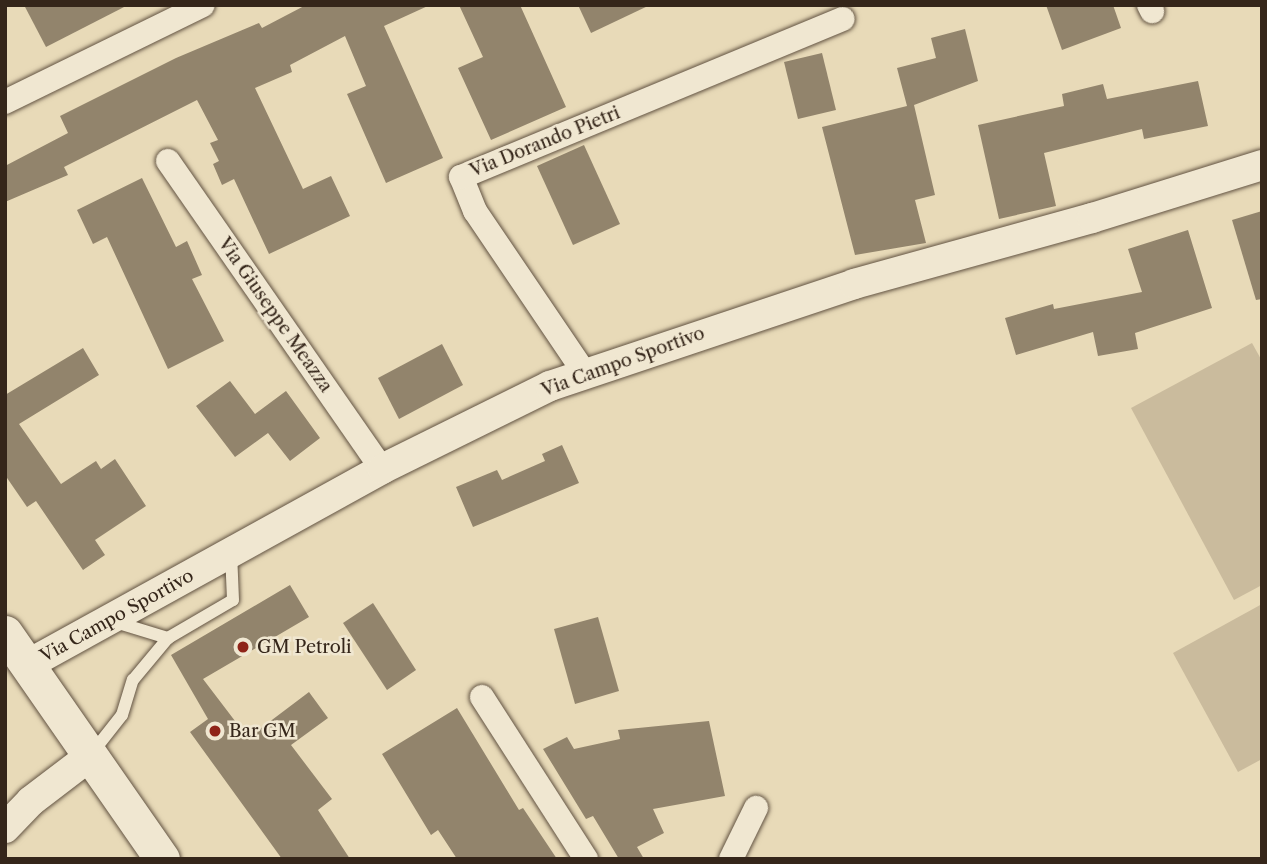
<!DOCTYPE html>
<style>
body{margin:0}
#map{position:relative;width:1267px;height:864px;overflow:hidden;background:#e8dab8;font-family:"Libre Caslon Text",serif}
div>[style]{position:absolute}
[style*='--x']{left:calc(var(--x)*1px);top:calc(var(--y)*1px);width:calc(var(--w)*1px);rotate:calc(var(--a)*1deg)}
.green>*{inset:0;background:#cabb9d}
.building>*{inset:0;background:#92846c}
.roads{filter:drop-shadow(0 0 2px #625342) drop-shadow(0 0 2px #625342)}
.service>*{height:12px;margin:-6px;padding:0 6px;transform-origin:6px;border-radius:6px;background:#f0e7d1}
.minor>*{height:24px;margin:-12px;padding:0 12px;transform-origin:12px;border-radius:12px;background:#f0e7d1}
.tertiary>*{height:30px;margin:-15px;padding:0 15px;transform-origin:15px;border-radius:15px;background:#f0e7d1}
.secondary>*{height:35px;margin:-17.5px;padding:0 17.5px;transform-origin:17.5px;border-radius:17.5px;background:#f0e7d1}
.dots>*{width:19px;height:19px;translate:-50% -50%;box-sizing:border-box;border:4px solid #f0e7d1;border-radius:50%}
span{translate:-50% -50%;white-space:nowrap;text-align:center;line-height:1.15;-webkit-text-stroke:5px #f0e7d1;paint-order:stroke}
.street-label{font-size:18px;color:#35261a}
.poi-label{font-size:18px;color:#35261a}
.left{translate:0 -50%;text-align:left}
.frame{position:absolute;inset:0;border:7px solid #35261a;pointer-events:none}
</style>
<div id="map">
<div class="green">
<i style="clip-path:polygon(1252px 343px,1262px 361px,1262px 585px,1234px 600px,1131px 408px)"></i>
<i style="clip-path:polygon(1262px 604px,1262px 759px,1238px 772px,1173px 653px)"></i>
</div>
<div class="building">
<i style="clip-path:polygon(24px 5px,128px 5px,46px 47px)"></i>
<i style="clip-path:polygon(306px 5px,430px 5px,384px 26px,443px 158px,386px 183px,347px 94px,366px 86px,345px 36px,290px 65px,292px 72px,255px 88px,303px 189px,331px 176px,350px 216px,269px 254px,234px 179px,222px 185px,213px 164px,219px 161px,210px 143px,218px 140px,197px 100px,64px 167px,68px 175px,5px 202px,5px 166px,68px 133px,60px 116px,176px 58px,259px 23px,262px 28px)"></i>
<i style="clip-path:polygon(459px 5px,520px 5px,566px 107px,491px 140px,458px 68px,483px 57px)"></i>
<i style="clip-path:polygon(578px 5px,650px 5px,591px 33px)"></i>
<i style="clip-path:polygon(1046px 5px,1113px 5px,1121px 28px,1062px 50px)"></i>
<i style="clip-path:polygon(965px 29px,978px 81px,914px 105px,935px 195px,915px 200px,926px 243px,855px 255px,822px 127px,907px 106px,897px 68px,936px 58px,931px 38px)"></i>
<i style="clip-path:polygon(822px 53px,836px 110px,798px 119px,784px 62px)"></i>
<i style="clip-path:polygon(1198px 81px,1208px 126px,1144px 139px,1142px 129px,1044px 153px,1056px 206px,999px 219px,978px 125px,1064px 106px,1062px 94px,1103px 84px,1107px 99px)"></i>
<i style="clip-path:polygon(584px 145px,620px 224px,573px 245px,537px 166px)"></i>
<i style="clip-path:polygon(142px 178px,176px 247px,187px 241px,202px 275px,192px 279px,224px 341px,168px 369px,107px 237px,93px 244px,77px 210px)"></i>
<i style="clip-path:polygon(1262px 211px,1262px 299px,1256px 300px,1232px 220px)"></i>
<i style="clip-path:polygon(1188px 230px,1212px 308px,1135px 333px,1138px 349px,1098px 356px,1093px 332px,1016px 355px,1005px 318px,1053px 304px,1054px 309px,1142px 292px,1128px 249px)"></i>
<i style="clip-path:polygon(442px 344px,463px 385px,399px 419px,378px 378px)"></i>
<i style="clip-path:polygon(83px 348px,99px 375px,19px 424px,61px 484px,96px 461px,101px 469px,115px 459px,146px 506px,95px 540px,105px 555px,83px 570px,36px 501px,27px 507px,5px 475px,5px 395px)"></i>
<i style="clip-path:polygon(230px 381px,255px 414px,286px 391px,320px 438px,290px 461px,268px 433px,235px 457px,196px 406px)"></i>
<i style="clip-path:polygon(562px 445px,579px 483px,473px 527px,456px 487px,497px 470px,502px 480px,545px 461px,542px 454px)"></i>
<i style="clip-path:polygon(290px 585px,309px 617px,203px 679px,248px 738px,309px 692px,328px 718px,291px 745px,332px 799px,318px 810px,350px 859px,282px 859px,190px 732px,208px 719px,171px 655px)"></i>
<i style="clip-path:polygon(373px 603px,416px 670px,387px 690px,343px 623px)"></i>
<i style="clip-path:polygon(598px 617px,619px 691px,575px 704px,554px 629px)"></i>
<i style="clip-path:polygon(457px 708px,519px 810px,523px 808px,557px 859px,457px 859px,438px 830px,431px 835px,382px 754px)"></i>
<i style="clip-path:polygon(709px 721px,725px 796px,653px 809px,664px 833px,637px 847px,644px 859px,619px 859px,593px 816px,586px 819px,543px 749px,567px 737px,574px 749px,620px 739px,618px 730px)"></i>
</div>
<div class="roads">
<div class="service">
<i style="--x:112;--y:621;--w:59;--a:16.9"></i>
<i style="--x:168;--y:638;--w:75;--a:-30.3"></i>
<i style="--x:233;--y:600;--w:47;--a:-92.4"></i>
<i style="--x:92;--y:753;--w:48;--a:-51.7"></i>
<i style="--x:122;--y:715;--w:37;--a:-73"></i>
<i style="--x:133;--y:680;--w:55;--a:-50.2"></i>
</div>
<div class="minor">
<i style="--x:1149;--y:5;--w:7;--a:63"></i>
<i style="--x:5;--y:102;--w:220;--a:-26.1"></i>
<i style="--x:168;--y:161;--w:375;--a:55.2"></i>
<i style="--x:584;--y:372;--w:194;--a:-124.1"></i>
<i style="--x:475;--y:211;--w:37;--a:-112"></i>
<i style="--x:461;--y:177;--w:413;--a:-22.5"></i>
<i style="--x:482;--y:697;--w:193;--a:57.3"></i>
<i style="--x:731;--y:859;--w:57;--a:-63.9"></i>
</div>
<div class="tertiary">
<i style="--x:27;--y:665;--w:406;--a:-28.9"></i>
<i style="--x:382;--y:469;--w:187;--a:-26.3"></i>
<i style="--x:550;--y:386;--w:321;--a:-18.5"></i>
<i style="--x:854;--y:284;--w:247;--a:-15.5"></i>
<i style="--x:1092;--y:218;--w:178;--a:-17.3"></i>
<i style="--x:5;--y:828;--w:37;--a:-46"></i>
<i style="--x:31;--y:801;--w:74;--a:-37.3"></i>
</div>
<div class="secondary">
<i style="--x:5;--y:633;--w:275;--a:55.2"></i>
</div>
</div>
<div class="dots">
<i style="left:243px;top:647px;background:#8f2418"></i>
<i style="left:215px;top:731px;background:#8f2418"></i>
</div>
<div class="street-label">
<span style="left:545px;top:142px;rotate:-22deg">Via Dorando Pietri</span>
<span style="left:275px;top:315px;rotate:55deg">Via Giuseppe Meazza</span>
<span style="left:623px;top:362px;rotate:-20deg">Via Campo Sportivo</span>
<span style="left:117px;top:616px;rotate:-29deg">Via Campo Sportivo</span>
</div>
<div class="poi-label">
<span class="left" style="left:257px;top:647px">GM Petroli</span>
<span class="left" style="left:229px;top:731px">Bar GM</span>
</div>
<div class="frame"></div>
</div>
